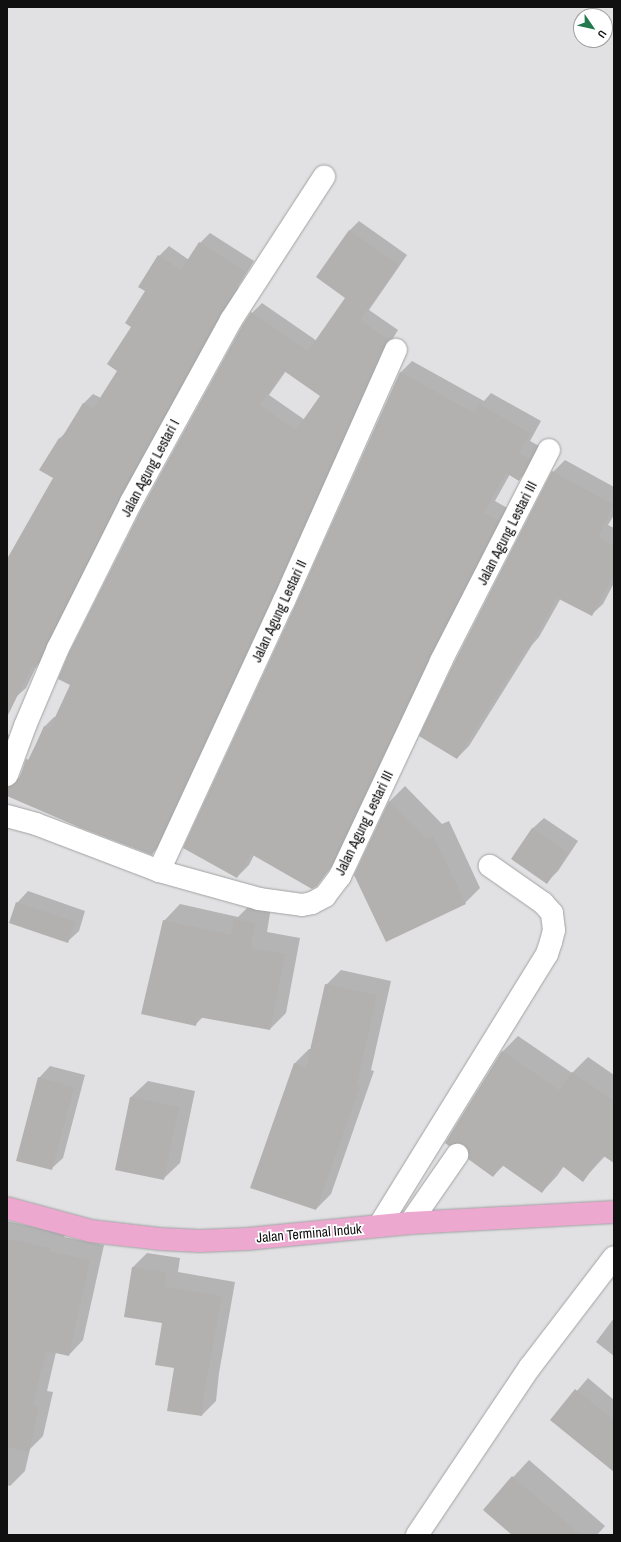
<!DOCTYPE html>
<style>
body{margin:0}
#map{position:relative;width:621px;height:1542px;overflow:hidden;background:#e1e1e3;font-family:"Archivo Narrow",sans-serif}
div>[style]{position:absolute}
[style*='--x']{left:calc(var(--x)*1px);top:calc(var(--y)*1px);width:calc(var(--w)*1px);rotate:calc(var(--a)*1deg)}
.shadow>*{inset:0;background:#0003}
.building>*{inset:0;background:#b3b1b0}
.roads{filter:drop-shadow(0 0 1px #a1a2a3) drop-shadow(0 0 1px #a1a2a3)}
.minor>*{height:22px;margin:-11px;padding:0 11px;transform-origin:11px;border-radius:11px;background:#fff}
.highway>*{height:22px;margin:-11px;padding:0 11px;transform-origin:11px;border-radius:11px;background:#eda8d0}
span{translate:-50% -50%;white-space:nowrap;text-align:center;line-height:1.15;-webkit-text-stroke:3.5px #fff;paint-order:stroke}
.street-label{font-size:14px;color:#101011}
.frame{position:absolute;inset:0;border:8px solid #101011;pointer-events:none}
.north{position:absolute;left:573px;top:8px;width:40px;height:40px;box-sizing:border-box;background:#fff;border:1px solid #9f9fa0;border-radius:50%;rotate:124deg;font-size:11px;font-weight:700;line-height:16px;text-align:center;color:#101011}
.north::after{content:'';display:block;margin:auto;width:14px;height:18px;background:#22794d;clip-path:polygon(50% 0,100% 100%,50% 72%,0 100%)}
</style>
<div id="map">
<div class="shadow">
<i style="clip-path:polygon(evenodd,359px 221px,407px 255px,369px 310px,398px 330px,387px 348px,161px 844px,152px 854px,7px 795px,7px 773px,13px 778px,19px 778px,45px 726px,54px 717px,56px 717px,252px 313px,262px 303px,317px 341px,347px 297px,349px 231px,359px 221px,286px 371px,321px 396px,305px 420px,269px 395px,286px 371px)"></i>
<i style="clip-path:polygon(210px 233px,254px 261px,238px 287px,239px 288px,45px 657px,36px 667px,26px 688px,16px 697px,7px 714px,7px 571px,54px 478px,59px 439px,67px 431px,84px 403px,93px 394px,101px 398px,119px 371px,132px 327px,159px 256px,169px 246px,189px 260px,200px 243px)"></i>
<i style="clip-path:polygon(412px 361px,484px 401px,491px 393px,541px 421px,530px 441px,541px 447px,530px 468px,519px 480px,510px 474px,495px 501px,509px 509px,340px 857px,316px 885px,254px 855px,249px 865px,237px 877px,296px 606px,401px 372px)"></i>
<i style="clip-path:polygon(565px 460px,614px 487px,614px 515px,608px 525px,614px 528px,614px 583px,603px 604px,591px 615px,561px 598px,539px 637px,532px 645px,469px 746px,457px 758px,453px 667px,553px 472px)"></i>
<i style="clip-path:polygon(7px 734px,13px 737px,7px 757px)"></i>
<i style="clip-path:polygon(405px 786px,442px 824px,449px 821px,480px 888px,465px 903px,355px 875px,390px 801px)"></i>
<i style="clip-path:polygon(544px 818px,578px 841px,558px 871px,547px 882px,532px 829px)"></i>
<i style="clip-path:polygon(28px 891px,85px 911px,79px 931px,67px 942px,17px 903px)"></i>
<i style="clip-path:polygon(252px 903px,271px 907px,267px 932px,300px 938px,286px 1013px,270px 1029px,203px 1017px,195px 1025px,164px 921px,180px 904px,238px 917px)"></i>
<i style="clip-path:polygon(341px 970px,391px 981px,371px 1070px,374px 1071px,331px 1194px,316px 1209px,294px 1064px,309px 1049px,311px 1049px,326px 985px)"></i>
<i style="clip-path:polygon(518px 1036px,572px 1073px,588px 1057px,614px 1075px,614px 1162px,605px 1156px,583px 1180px,564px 1166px,557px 1176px,542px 1192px,504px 1165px,493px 1176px,503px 1051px)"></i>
<i style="clip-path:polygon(50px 1066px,85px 1075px,63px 1158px,51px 1169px,39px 1078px)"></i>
<i style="clip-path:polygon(148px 1081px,195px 1091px,180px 1163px,163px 1179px,131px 1097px)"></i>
<i style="clip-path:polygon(7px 1221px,65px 1234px,64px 1237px,104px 1245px,83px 1340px,69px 1355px,56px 1352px,47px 1391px,53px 1392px,43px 1436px,30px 1449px,25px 1471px,10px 1486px,7px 1485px)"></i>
<i style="clip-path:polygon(147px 1253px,180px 1258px,178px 1272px,235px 1282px,219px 1373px,216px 1401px,202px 1415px,175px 1367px,163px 1322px,133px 1267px)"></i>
<i style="clip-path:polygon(614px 1318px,614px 1356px,596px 1342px)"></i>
<i style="clip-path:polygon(588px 1378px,614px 1400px,614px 1471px,552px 1420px)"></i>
<i style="clip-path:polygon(529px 1460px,605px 1526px,597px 1535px,513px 1535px,484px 1509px)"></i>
</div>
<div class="building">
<i style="clip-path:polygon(evenodd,349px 230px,399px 265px,360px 320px,389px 340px,377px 359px,273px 596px,152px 855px,81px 828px,7px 796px,7px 787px,15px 785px,19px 780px,26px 759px,29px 760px,44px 726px,50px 728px,70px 685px,58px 679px,69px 653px,142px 508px,242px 326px,251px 312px,308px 351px,345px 298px,316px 277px,349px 230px,284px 371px,320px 396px,296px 430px,260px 405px,284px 371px)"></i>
<i style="clip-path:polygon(199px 242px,245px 271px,229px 297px,230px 298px,120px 496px,47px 642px,36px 668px,32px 666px,7px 717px,7px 559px,53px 478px,39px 470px,59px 438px,61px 439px,83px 403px,93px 409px,117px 371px,107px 364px,131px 327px,125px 323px,145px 291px,138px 287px,158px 255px,181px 270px)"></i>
<i style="clip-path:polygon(400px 372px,474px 413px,479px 404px,530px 433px,519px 453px,530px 459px,519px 481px,506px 473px,484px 513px,499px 521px,430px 655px,329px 870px,317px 886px,312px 889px,251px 854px,237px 878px,183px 848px,295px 606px)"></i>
<i style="clip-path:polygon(552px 471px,614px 505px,598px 537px,614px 546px,614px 575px,592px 616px,557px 598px,528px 650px,526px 649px,457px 759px,419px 736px,452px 667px)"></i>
<i style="clip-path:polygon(389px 801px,426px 839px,433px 836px,466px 904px,386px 942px,354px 875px)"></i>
<i style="clip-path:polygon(532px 828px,568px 853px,547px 884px,511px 859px)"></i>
<i style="clip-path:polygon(16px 902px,75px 922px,68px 943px,9px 923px)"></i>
<i style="clip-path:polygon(234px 919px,255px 923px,251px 948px,285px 954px,270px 1030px,198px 1017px,196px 1026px,141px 1014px,163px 920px,231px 935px)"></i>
<i style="clip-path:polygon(325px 984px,377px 995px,357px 1085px,360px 1086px,316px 1210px,250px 1188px,294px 1063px,306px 1068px)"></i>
<i style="clip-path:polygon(502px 1051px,559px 1090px,572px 1072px,614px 1101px,614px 1163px,602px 1155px,583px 1182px,561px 1165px,542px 1193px,502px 1165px,493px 1177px,468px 1159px,468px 1150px,464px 1145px,458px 1143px,449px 1146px,445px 1143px)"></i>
<i style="clip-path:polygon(38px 1077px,74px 1087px,52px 1170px,16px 1161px)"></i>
<i style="clip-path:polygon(130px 1097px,179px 1107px,164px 1180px,115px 1170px)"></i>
<i style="clip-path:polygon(7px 1239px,51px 1248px,50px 1251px,90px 1260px,69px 1356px,46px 1351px,33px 1405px,39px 1407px,29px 1452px,7px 1447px)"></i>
<i style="clip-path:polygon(132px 1267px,166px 1272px,164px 1287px,222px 1296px,205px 1388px,202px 1416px,167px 1411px,174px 1368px,155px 1365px,162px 1323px,124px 1317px)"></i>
<i style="clip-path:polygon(575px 1389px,614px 1420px,614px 1472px,550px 1420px)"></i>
<i style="clip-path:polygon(512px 1476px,581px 1535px,512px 1535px,483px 1510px)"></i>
</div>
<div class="roads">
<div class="minor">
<i style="--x:7;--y:775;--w:52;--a:-69.8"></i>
<i style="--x:25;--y:726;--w:85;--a:-67.1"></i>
<i style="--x:58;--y:648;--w:163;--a:-63.4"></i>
<i style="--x:131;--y:502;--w:208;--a:-61.2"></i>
<i style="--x:231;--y:320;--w:171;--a:-57"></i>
<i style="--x:7;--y:816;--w:30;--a:15"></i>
<i style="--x:36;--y:824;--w:132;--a:20.9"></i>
<i style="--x:159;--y:871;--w:104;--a:15.6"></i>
<i style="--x:259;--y:899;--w:43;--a:7.9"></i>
<i style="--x:302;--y:905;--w:10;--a:-11"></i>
<i style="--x:312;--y:903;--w:15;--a:-28"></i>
<i style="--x:325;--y:896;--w:25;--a:-53"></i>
<i style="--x:340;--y:876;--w:238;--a:-64.8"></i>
<i style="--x:441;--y:661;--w:237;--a:-62.9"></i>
<i style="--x:159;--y:871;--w:298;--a:-65.2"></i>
<i style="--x:284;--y:601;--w:275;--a:-66"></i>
<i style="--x:410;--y:1223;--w:83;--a:-55.3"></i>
<i style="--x:379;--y:1226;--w:320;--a:-58.3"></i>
<i style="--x:547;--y:954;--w:13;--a:-72"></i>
<i style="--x:551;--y:942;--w:12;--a:-76"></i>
<i style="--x:554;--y:930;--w:17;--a:-97"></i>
<i style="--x:552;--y:913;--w:13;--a:-132"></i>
<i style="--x:543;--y:903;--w:65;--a:-145.1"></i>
<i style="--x:417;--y:1535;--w:202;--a:-56.1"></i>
<i style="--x:530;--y:1367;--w:138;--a:-52.6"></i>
</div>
<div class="highway">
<i style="--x:7;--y:1208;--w:87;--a:15.3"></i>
<i style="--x:91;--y:1231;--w:69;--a:6.6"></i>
<i style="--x:160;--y:1239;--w:40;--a:2.9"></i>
<i style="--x:200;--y:1241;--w:47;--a:-2.4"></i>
<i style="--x:247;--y:1239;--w:164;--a:-5.6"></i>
<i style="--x:410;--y:1223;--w:204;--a:-3.1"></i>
</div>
</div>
<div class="street-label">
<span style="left:150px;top:468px;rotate:-62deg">Jalan Agung Lestari I</span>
<span style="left:507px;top:533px;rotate:-63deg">Jalan Agung Lestari III</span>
<span style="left:279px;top:611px;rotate:-65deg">Jalan Agung Lestari II</span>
<span style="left:364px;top:823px;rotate:-64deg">Jalan Agung Lestari III</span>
<span style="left:309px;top:1233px;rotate:-5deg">Jalan Terminal Induk</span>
</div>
<div class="frame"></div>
<div class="north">U</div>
</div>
